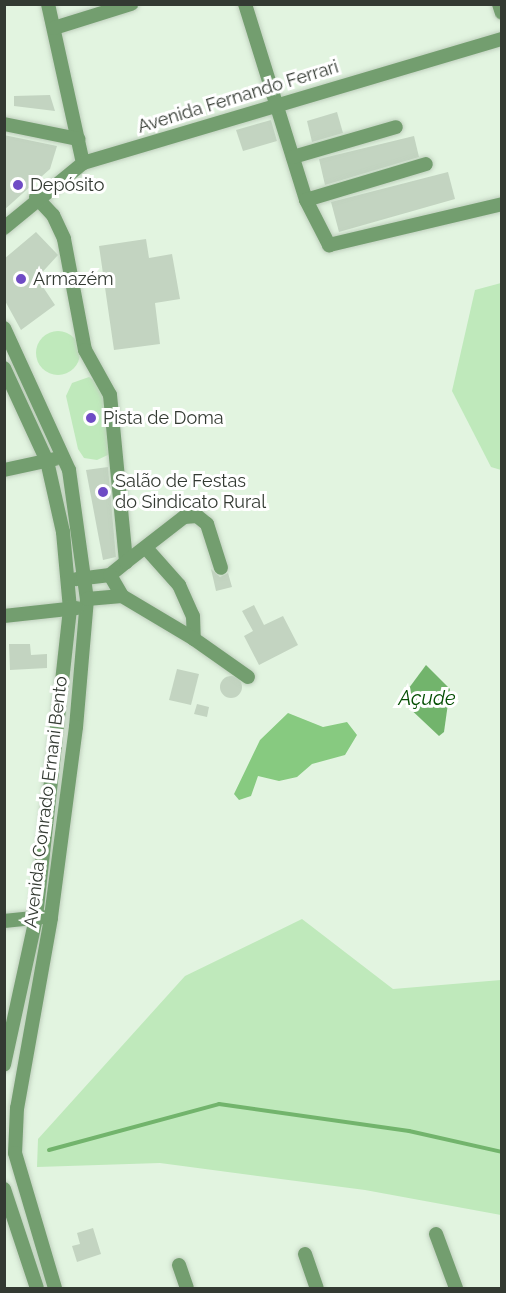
<!DOCTYPE html>
<meta charset="utf-8">
<style>
body{margin:0}
#map{position:relative;width:506px;height:1293px;overflow:hidden;background:#e2f4e0;font-family:Raleway,sans-serif}
div>[style]{position:absolute}
[style*='--x']{left:calc(var(--x)*1px);top:calc(var(--y)*1px);width:calc(var(--w)*1px);rotate:calc(var(--a)*1deg)}
.green>*{inset:0;background:#bfe9bb}
.round{border-radius:50%}
.forest>*{inset:0;background:#87ca80}
.water>*{inset:0;background:#72b46c}
.stream>*{height:4px;margin:-2px;padding:0 2px;transform-origin:2px;border-radius:2px;background:#72b46c}
.building>*{inset:0;background:#c3d4c1}
.roads{filter:drop-shadow(0 0 2px #bfcfbd) drop-shadow(0 0 2px #bfcfbd)}
.minor>*{height:14px;margin:-7px;padding:0 7px;transform-origin:7px;border-radius:7px;background:#739e6f}
.dots>*{width:16px;height:16px;translate:-50% -50%;box-sizing:border-box;border:3px solid #fff;border-radius:50%}
span{translate:-50% -50%;white-space:nowrap;text-align:center;line-height:1.15;-webkit-text-stroke:6px #fff;paint-order:stroke}
.street-label{font-size:18px;color:#333a32}
.poi-label{font-size:18px;color:#333a32}
.left{translate:0 -50%;text-align:left}
.water-label{font-size:20px;color:#044e02;font-style:italic}
.frame{position:absolute;inset:0;border:6px solid #333a32;pointer-events:none}
</style>
<div id="map">
<div class="green">
<i style="clip-path:polygon(501px 283px,502px 283px,501px 470px,491px 467px,452px 391px,475px 290px)"></i>
<i class="round" style="left:36px;top:331px;width:44px;height:44px"></i>
<i style="clip-path:polygon(89px 377px,103px 386px,110px 454px,97px 460px,84px 458px,78px 449px,66px 396px,72px 383px)"></i>
<i style="clip-path:polygon(302px 919px,393px 989px,501px 980px,501px 1215px,365px 1190px,160px 1163px,37px 1167px,38px 1139px,185px 976px)"></i>
</div>
<div class="forest">
<i style="clip-path:polygon(288px 713px,323px 727px,347px 722px,357px 735px,345px 755px,312px 764px,297px 777px,279px 781px,258px 776px,251px 796px,239px 800px,234px 794px,260px 740px)"></i>
</div>
<div class="water">
<i style="clip-path:polygon(426px 665px,450px 689px,444px 732px,439px 736px,405px 704px,406px 692px)"></i>
</div>
<div class="stream">
<i style="--x:49;--y:1150;--w:176;--a:-15.1"></i>
<i style="--x:219;--y:1104;--w:192;--a:8.1"></i>
<i style="--x:409;--y:1131;--w:95;--a:12.7"></i>
</div>
<div class="building">
<i style="clip-path:polygon(50px 95px,55px 111px,14px 106px,14px 96px)"></i>
<i style="clip-path:polygon(337px 112px,343px 133px,312px 142px,307px 121px)"></i>
<i style="clip-path:polygon(271px 120px,277px 141px,243px 151px,236px 130px)"></i>
<i style="clip-path:polygon(4px 135px,57px 146px,50px 169px,4px 210px)"></i>
<i style="clip-path:polygon(414px 136px,419px 157px,325px 185px,319px 159px)"></i>
<i style="clip-path:polygon(448px 172px,455px 199px,339px 232px,331px 202px)"></i>
<i style="clip-path:polygon(36px 232px,58px 255px,37px 278px,55px 305px,21px 330px,4px 299px,4px 259px)"></i>
<i style="clip-path:polygon(146px 239px,149px 258px,172px 254px,180px 299px,155px 303px,160px 344px,114px 350px,99px 246px)"></i>
<i style="clip-path:polygon(108px 467px,116px 557px,103px 560px,86px 470px)"></i>
<i style="clip-path:polygon(211px 569px,220px 577px,228px 573px,232px 587px,216px 591px)"></i>
<i style="clip-path:polygon(254px 605px,264px 625px,283px 616px,298px 645px,259px 665px,244px 636px,253px 631px,242px 611px)"></i>
<i style="clip-path:polygon(9px 644px,30px 644px,31px 655px,47px 654px,47px 668px,10px 670px)"></i>
<i style="clip-path:polygon(177px 669px,199px 674px,191px 705px,169px 700px)"></i>
<i class="round" style="left:220px;top:676px;width:22px;height:22px"></i>
<i style="clip-path:polygon(197px 704px,209px 707px,207px 717px,194px 714px)"></i>
<i style="clip-path:polygon(93px 1228px,101px 1254px,77px 1262px,72px 1246px,80px 1244px,77px 1233px)"></i>
</div>
<div class="roads">
<div class="minor">
<i style="--x:48;--y:4;--w:163;--a:77.6"></i>
<i style="--x:245;--y:4;--w:205;--a:72.7"></i>
<i style="--x:306;--y:200;--w:51;--a:62.9"></i>
<i style="--x:329;--y:245;--w:178;--a:-13.3"></i>
<i style="--x:499;--y:4;--w:9;--a:72"></i>
<i style="--x:54;--y:28;--w:81;--a:-17.3"></i>
<i style="--x:4;--y:124;--w:76;--a:11.5"></i>
<i style="--x:293;--y:157;--w:107;--a:-16.2"></i>
<i style="--x:36;--y:197;--w:25;--a:47"></i>
<i style="--x:53;--y:215;--w:26;--a:65"></i>
<i style="--x:64;--y:239;--w:113;--a:79.3"></i>
<i style="--x:85;--y:350;--w:51;--a:60.9"></i>
<i style="--x:110;--y:395;--w:168;--a:84.5"></i>
<i style="--x:126;--y:562;--w:21;--a:141"></i>
<i style="--x:110;--y:575;--w:34;--a:173"></i>
<i style="--x:306;--y:200;--w:125;--a:-16.7"></i>
<i style="--x:4;--y:228;--w:102;--a:-39.4"></i>
<i style="--x:83;--y:163;--w:437;--a:-16.5"></i>
<i style="--x:4;--y:328;--w:156;--a:65.4"></i>
<i style="--x:69;--y:470;--w:130;--a:82.1"></i>
<i style="--x:87;--y:599;--w:128;--a:94.9"></i>
<i style="--x:76;--y:727;--w:193;--a:97.5"></i>
<i style="--x:51;--y:918;--w:193;--a:100.1"></i>
<i style="--x:17;--y:1108;--w:45;--a:92.5"></i>
<i style="--x:15;--y:1153;--w:141;--a:73.5"></i>
<i style="--x:4;--y:368;--w:102;--a:65.2"></i>
<i style="--x:47;--y:461;--w:73;--a:77.3"></i>
<i style="--x:63;--y:532;--w:77;--a:84.8"></i>
<i style="--x:70;--y:609;--w:311;--a:96.3"></i>
<i style="--x:36;--y:918;--w:150;--a:102.3"></i>
<i style="--x:4;--y:470;--w:52;--a:-12.2"></i>
<i style="--x:146;--y:548;--w:50;--a:48.3"></i>
<i style="--x:179;--y:585;--w:34;--a:66"></i>
<i style="--x:193;--y:616;--w:23;--a:88"></i>
<i style="--x:194;--y:639;--w:66;--a:35.1"></i>
<i style="--x:126;--y:562;--w:73;--a:-37.8"></i>
<i style="--x:184;--y:517;--w:13;--a:-4"></i>
<i style="--x:197;--y:516;--w:13;--a:39"></i>
<i style="--x:207;--y:524;--w:46;--a:72.3"></i>
<i style="--x:110;--y:575;--w:24;--a:60"></i>
<i style="--x:122;--y:596;--w:84;--a:30.8"></i>
<i style="--x:87;--y:599;--w:35;--a:-5"></i>
<i style="--x:4;--y:616;--w:73;--a:-6.3"></i>
<i style="--x:4;--y:921;--w:39;--a:-6"></i>
<i style="--x:4;--y:1189;--w:104;--a:71.6"></i>
<i style="--x:436;--y:1234;--w:58;--a:69.7"></i>
<i style="--x:305;--y:1254;--w:36;--a:71"></i>
<i style="--x:179;--y:1265;--w:24;--a:71"></i>
</div>
</div>
<div class="dots">
<i style="left:18px;top:185px;background:#6f4cc5"></i>
<i style="left:21px;top:279px;background:#6f4cc5"></i>
<i style="left:91px;top:418px;background:#6f4cc5"></i>
<i style="left:103px;top:492px;background:#6f4cc5"></i>
</div>
<div class="street-label">
<span style="left:238px;top:97px;rotate:-17deg">Avenida Fernando Ferrari</span>
<span style="left:46px;top:802px;rotate:-83deg">Avenida Conrado Ernani Bento</span>
</div>
<div class="poi-label">
<span class="left" style="left:30px;top:185px">Depósito</span>
<span class="left" style="left:33px;top:279px">Armazém</span>
<span class="left" style="left:103px;top:418px">Pista de Doma</span>
<span class="left" style="left:115px;top:492px">Salão de Festas<br>do Sindicato Rural</span>
</div>
<div class="water-label">
<span style="left:427px;top:698px">Açude</span>
</div>
<div class="frame"></div>
</div>
